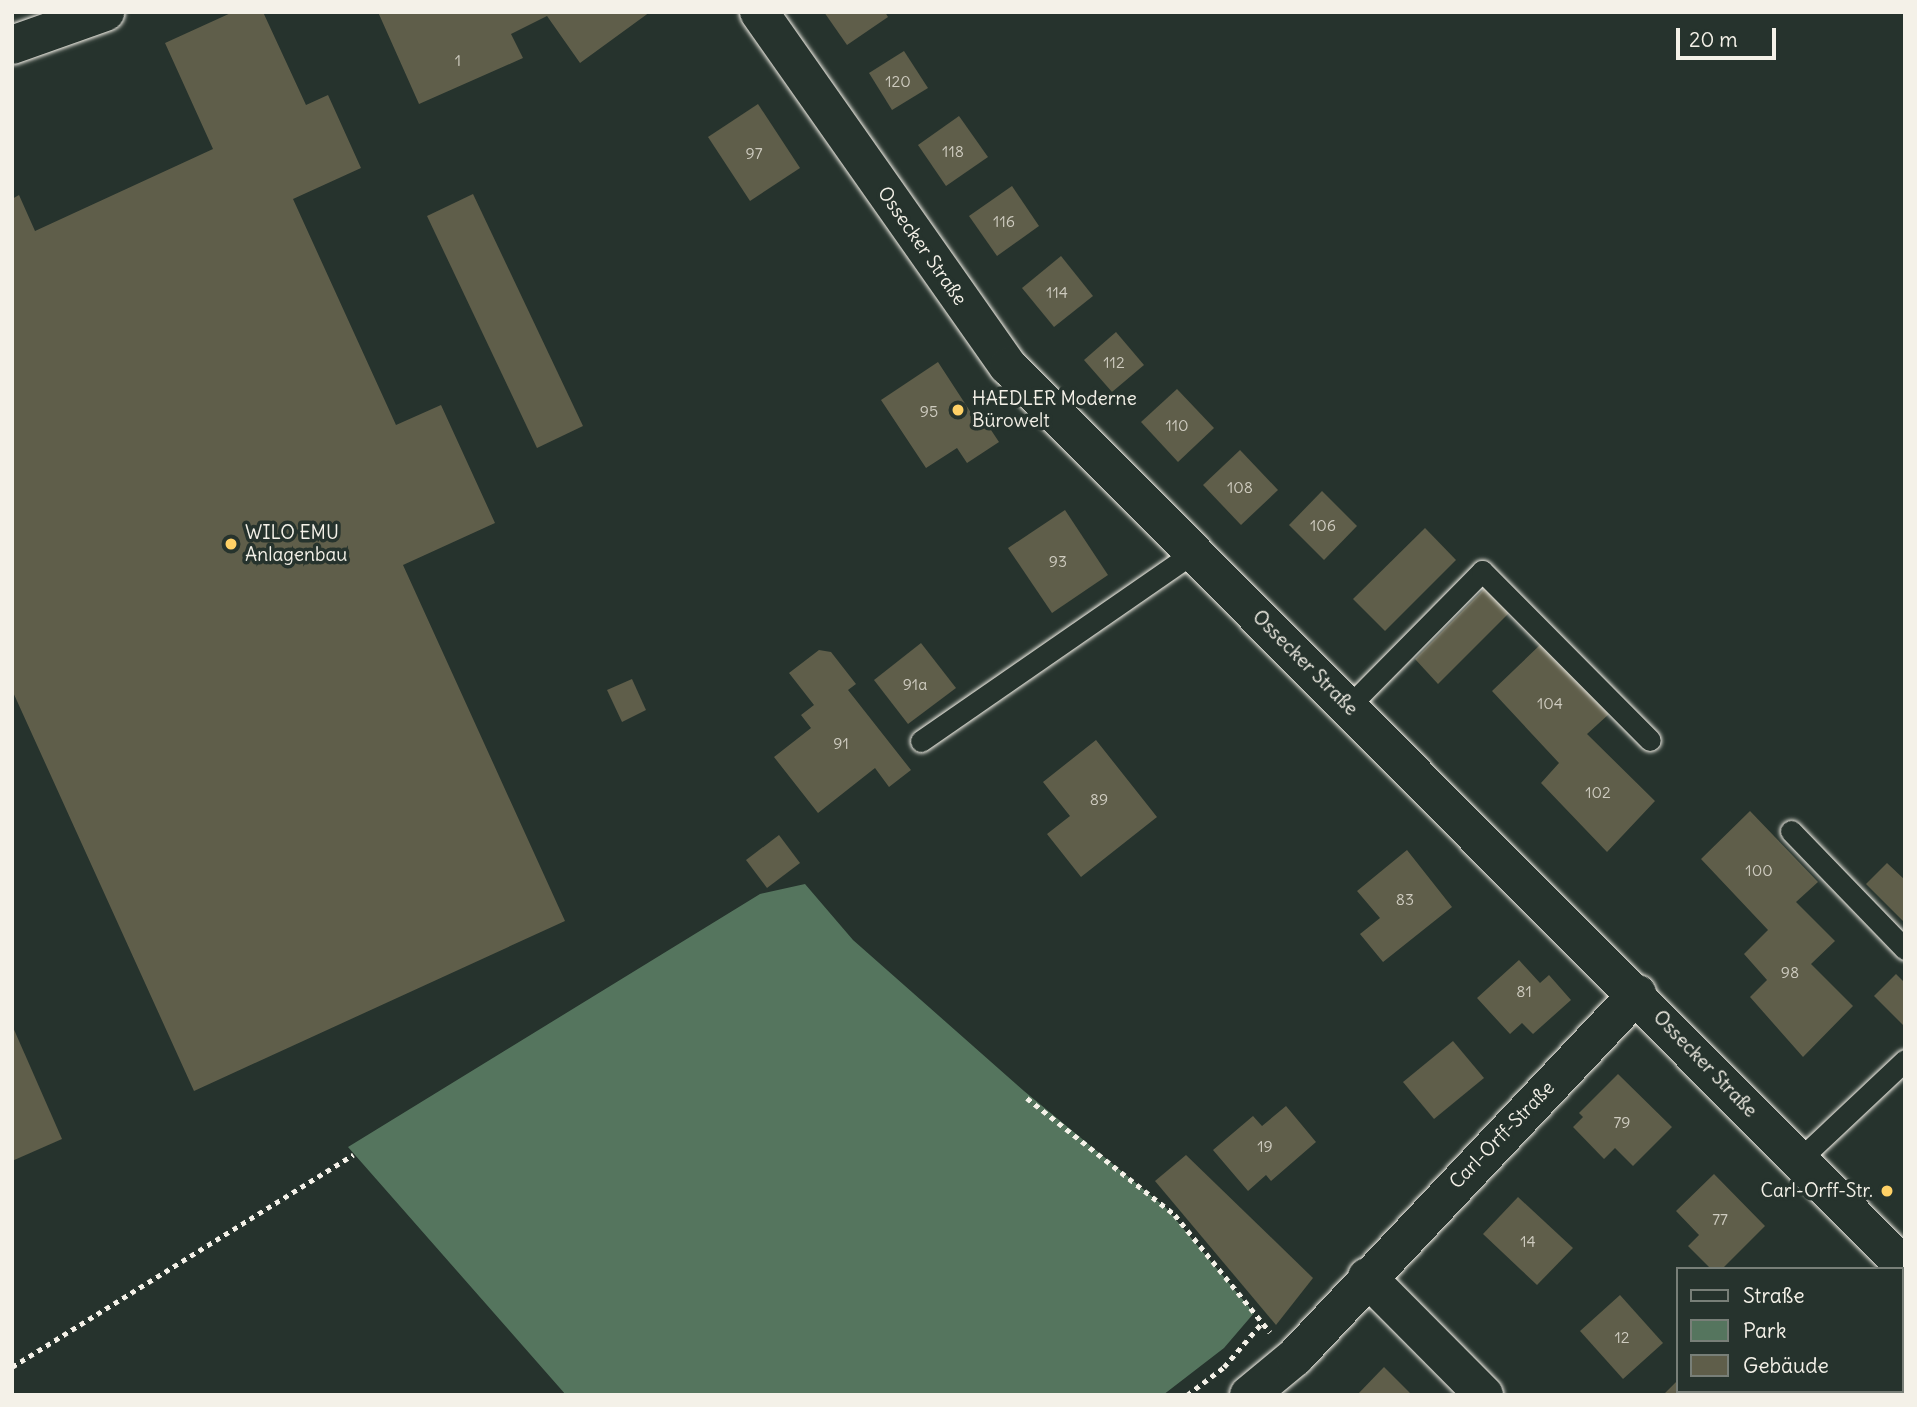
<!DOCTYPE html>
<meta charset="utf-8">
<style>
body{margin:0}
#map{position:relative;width:1917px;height:1407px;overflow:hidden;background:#26332d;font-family:Delius,sans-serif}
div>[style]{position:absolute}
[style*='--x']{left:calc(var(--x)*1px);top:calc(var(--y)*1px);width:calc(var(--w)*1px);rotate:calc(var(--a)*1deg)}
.green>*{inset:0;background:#55755e}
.building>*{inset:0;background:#5f5e4a}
.path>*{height:4.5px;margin-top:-2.25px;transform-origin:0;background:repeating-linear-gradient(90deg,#f4f1e8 0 5px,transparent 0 10px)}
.roads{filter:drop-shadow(0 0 2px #f4f1e8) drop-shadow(0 0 2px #f4f1e8)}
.service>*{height:21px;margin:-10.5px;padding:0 10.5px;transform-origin:10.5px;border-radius:10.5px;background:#26332d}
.minor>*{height:38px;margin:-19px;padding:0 19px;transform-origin:19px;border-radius:19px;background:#26332d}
.tertiary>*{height:38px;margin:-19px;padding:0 19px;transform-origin:19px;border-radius:19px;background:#26332d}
.dots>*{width:19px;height:19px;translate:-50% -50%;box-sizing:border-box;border:4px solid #26332d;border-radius:50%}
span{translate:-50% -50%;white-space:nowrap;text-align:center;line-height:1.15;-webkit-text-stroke:7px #26332d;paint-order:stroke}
.number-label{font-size:16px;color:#cfccc0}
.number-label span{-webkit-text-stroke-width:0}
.street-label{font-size:19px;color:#f4f1e8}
.poi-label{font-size:19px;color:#f4f1e8}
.left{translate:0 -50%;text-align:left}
.right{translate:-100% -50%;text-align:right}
.frame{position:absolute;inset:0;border:14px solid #f4f1e8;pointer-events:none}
.legend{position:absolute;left:1676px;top:1267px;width:228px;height:126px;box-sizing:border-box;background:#26332d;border:2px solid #787f78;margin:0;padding:9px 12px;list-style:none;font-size:21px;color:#f4f1e8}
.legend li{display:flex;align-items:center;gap:14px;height:35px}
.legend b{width:35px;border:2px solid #787f78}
.scale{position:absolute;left:1676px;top:28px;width:100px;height:32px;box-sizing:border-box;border:4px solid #f4f1e8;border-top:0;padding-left:9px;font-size:21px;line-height:24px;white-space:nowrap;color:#f4f1e8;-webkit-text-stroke:5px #26332d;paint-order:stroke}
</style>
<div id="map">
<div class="green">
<i style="clip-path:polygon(805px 884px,853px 940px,1024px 1091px,1166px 1208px,1254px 1313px,1224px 1348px,1163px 1395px,566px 1395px,348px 1147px,760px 894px)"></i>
</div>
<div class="building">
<i style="clip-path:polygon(233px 12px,263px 12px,306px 105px,328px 95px,361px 168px,293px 199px,396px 425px,441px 405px,495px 523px,403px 565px,565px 921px,194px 1091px,12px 690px,12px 199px,19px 195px,35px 231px,213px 149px,165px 43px)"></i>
<i style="clip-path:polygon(378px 12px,650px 12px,580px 63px,547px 16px,511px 34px,523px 58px,419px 104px)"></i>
<i style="clip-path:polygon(824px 12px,885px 12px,888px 17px,847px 45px)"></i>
<i style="clip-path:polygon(904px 51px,928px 88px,892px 110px,869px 73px)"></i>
<i style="clip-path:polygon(758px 104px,800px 168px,750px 201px,708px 137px)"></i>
<i style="clip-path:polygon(959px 116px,988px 157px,946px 186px,918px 145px)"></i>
<i style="clip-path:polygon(1012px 186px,1039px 226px,997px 256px,969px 216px)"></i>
<i style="clip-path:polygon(473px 194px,583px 426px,537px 448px,427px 216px)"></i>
<i style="clip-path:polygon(1061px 256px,1093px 296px,1054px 327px,1022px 288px)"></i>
<i style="clip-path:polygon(1116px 332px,1144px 365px,1112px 392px,1084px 360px)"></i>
<i style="clip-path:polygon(938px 362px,979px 425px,985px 421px,999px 442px,967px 463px,957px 448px,926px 468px,881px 400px)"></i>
<i style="clip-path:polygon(1177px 389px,1214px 428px,1178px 462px,1141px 422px)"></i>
<i style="clip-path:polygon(1240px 450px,1278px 490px,1241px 525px,1203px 485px)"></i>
<i style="clip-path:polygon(1322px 491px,1357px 526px,1324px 560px,1289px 525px)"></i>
<i style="clip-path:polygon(1065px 510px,1108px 575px,1052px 613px,1008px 548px)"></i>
<i style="clip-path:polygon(1425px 528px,1456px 560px,1385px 631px,1353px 599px)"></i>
<i style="clip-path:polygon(1486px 587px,1509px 613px,1438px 684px,1415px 659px)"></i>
<i style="clip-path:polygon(921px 643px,956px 688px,908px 724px,874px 680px)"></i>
<i style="clip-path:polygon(1541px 644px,1609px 714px,1587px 734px,1655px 801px,1607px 852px,1541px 783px,1559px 763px,1492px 691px)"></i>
<i style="clip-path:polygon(819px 650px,831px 652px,856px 684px,848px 690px,911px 770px,889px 787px,875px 768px,818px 813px,774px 757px,811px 728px,801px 715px,814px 705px,789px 673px)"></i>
<i style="clip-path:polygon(632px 679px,646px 710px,622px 722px,607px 690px)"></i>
<i style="clip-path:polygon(1096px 740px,1157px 817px,1081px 877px,1047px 834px,1070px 816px,1043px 782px)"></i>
<i style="clip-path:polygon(1750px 811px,1818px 882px,1796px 902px,1835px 941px,1811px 964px,1853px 1006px,1803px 1057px,1750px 997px,1767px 980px,1744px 954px,1768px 930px,1701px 859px)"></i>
<i style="clip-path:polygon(779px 835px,800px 863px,767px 888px,746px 860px)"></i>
<i style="clip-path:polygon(1407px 850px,1452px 907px,1383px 962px,1360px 934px,1380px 918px,1357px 891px)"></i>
<i style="clip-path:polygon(1887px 863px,1905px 880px,1905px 923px,1866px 884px)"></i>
<i style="clip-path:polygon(1519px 960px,1540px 983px,1549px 975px,1571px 1000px,1533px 1034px,1522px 1023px,1510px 1034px,1477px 998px)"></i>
<i style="clip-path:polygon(1896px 974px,1905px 983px,1905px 1027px,1874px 996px)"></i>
<i style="clip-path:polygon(12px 1025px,62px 1139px,12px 1161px)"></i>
<i style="clip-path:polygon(1453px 1041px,1484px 1078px,1434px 1119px,1403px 1082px)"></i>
<i style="clip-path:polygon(1618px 1074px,1672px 1127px,1633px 1166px,1615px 1148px,1604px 1159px,1573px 1127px,1583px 1117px,1579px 1113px)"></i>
<i style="clip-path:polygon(1286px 1106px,1316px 1142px,1271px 1181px,1266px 1175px,1248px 1191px,1213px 1150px,1253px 1116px,1262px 1126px)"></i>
<i style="clip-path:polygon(1186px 1155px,1313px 1278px,1276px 1325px,1155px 1181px)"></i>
<i style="clip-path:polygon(1714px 1174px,1765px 1226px,1722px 1269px,1711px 1269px,1688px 1246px,1699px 1235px,1676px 1211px)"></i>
<i style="clip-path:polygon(1518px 1197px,1573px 1248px,1537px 1285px,1483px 1234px)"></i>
<i style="clip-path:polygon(1620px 1295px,1663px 1343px,1623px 1379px,1580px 1331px)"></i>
<i style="clip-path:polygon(1901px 1360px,1905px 1395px,1870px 1395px,1867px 1391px,1901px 1391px)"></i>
<i style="clip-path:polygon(1384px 1367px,1412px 1395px,1357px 1395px)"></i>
<i style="clip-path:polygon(1677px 1381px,1677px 1391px,1715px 1395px,1663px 1395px)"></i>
</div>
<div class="path">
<i style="--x:1027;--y:1098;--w:189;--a:38.3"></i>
<i style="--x:1175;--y:1215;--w:151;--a:50.9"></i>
<i style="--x:12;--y:1367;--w:402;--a:-31.9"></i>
<i style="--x:1187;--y:1395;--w:46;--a:-37.1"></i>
<i style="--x:1224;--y:1367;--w:57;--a:-49.3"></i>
</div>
<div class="roads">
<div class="service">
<i style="--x:1348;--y:707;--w:191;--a:-45.4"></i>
<i style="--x:1482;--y:571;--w:238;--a:45.2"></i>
<i style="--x:921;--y:741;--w:332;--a:-34.7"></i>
<i style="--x:1791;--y:831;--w:164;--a:46"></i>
<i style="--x:1798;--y:1161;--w:147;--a:-43.3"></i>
</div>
<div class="minor">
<i style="--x:12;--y:45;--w:99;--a:-19.5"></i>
<i style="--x:1367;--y:1277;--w:166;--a:45.2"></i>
<i style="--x:1249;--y:1395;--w:60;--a:-39.6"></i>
<i style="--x:1295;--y:1357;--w:499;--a:-46.7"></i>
</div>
<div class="tertiary">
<i style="--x:759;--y:12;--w:433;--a:54.9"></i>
<i style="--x:1008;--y:366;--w:1271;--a:45.13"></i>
</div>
</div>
<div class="dots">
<i style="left:958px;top:410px;background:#ffd166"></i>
<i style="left:231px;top:544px;background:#ffd166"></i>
<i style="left:1887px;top:1191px;background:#ffd166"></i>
</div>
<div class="number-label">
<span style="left:458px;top:60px">1</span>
<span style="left:898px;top:81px">120</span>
<span style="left:953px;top:151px">118</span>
<span style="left:754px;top:153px">97</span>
<span style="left:1004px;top:221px">116</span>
<span style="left:1057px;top:292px">114</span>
<span style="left:1114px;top:362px">112</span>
<span style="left:929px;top:411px">95</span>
<span style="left:1177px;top:425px">110</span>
<span style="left:1240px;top:487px">108</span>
<span style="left:1323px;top:525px">106</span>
<span style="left:1058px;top:561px">93</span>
<span style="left:915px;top:684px">91a</span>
<span style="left:1550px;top:703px">104</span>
<span style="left:841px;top:743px">91</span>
<span style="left:1598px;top:792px">102</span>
<span style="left:1099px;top:799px">89</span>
<span style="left:1759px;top:870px">100</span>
<span style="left:1405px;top:899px">83</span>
<span style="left:1790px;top:972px">98</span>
<span style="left:1524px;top:991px">81</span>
<span style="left:1622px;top:1122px">79</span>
<span style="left:1265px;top:1146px">19</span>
<span style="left:1720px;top:1219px">77</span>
<span style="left:1528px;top:1241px">14</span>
<span style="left:1622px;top:1337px">12</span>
</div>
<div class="street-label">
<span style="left:922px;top:246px;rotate:55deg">Ossecker Straße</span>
<span style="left:1305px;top:663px;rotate:45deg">Ossecker Straße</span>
<span style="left:1705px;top:1064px;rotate:46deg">Ossecker Straße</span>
<span style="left:1502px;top:1135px;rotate:-46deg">Carl-Orff-Straße</span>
</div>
<div class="poi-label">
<span class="left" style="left:972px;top:410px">HAEDLER Moderne<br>Bürowelt</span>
<span class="left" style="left:245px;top:544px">WILO EMU<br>Anlagenbau</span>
<span class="right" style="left:1873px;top:1191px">Carl-Orff-Str.</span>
</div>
<div class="frame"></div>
<ul class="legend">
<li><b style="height:9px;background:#26332d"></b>Straße</li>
<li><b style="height:19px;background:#55755e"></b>Park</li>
<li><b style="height:19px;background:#5f5e4a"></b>Gebäude</li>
</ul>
<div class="scale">20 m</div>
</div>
